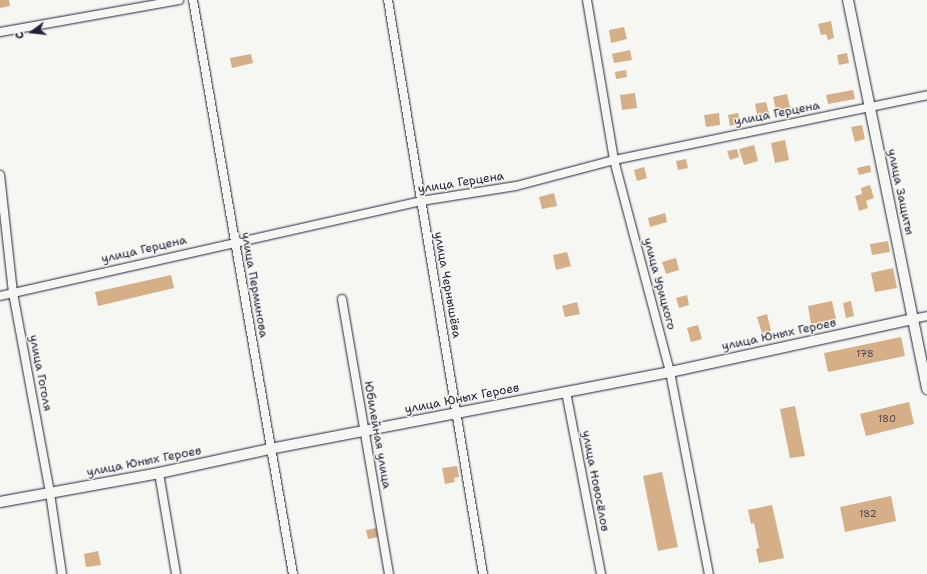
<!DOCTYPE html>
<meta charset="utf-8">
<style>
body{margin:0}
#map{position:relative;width:927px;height:574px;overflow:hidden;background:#f6f6f2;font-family:"Shantell Sans",sans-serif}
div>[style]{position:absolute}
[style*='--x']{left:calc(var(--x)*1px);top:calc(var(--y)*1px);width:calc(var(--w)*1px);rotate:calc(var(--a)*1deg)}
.building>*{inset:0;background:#d5af87}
.roads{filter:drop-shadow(0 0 1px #22223b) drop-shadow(0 0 1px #22223b)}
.minor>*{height:8px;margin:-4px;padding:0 4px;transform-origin:4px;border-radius:4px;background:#f6f6f2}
.tertiary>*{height:10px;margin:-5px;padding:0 5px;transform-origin:5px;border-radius:5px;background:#f6f6f2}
span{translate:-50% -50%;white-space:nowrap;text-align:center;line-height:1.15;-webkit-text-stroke:3px #f6f6f2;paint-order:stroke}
.number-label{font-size:10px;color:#4f454e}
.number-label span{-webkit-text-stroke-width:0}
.street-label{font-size:12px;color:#22223b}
.north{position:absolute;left:12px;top:12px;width:40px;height:40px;-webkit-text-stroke:3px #f6f6f2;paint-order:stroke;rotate:255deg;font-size:11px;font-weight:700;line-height:16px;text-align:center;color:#22223b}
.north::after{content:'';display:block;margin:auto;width:14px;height:18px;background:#22223b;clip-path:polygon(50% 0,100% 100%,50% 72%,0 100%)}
</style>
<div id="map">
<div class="building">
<i style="clip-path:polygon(0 0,9px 0,10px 6px,0 8px)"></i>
<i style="clip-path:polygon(831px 21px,834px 38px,828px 40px,826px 34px,821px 35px,818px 24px)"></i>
<i style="clip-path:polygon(624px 27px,627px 39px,611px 43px,609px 30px)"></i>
<i style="clip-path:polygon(630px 50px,632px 60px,614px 63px,612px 54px)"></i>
<i style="clip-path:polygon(847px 53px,849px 63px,839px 65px,837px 55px)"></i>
<i style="clip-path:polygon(251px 54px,253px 63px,232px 68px,230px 58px)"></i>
<i style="clip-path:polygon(626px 70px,627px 77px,616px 79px,615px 72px)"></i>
<i style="clip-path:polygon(853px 90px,855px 99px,828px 104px,826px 95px)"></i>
<i style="clip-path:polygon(635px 93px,637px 108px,622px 110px,620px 95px)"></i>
<i style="clip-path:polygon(787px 94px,791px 112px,777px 115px,773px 97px)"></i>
<i style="clip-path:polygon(766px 102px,770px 117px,758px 120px,755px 104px)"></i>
<i style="clip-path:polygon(719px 113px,720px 125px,706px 127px,704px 115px)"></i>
<i style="clip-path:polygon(738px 113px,741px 123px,730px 126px,728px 115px)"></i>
<i style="clip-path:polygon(862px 125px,865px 139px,855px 142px,851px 127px)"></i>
<i style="clip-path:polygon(785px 140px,789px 160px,775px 163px,771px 143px)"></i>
<i style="clip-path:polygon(754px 145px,758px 161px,744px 165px,739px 149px)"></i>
<i style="clip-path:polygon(737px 149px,739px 157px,730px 160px,727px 151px)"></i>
<i style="clip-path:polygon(686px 159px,688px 168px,678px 170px,676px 161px)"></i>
<i style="clip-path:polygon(870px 165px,871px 172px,859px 175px,857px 168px)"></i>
<i style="clip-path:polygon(644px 167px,647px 178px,637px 181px,634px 170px)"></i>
<i style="clip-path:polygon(870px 185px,874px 198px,866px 201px,868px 208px,859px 211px,855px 196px,862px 194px,861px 188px)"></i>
<i style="clip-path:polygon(554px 193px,557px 206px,542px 209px,539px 197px)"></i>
<i style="clip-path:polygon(665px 213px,667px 222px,650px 227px,648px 218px)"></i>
<i style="clip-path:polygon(888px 241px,890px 252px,872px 255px,870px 244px)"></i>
<i style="clip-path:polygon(567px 252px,571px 266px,556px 270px,553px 255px)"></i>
<i style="clip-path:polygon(676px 258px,679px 270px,666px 274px,662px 262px)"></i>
<i style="clip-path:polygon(893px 268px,897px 288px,875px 292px,871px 273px)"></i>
<i style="clip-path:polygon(171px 275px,174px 288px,98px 306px,95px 292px)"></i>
<i style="clip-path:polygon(687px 295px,689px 305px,679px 308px,676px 298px)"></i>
<i style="clip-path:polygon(832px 301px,836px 319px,811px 324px,808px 306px)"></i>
<i style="clip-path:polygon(851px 301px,854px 316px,846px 318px,843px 303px)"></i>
<i style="clip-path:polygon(577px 302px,580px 314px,565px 317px,562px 306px)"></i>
<i style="clip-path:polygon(767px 314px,771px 331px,762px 333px,757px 317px)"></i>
<i style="clip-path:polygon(698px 325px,702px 339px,691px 342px,687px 328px)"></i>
<i style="clip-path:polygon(901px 337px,905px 356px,828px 372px,824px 353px)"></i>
<i style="clip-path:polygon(909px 402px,914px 424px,866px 436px,860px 414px)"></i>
<i style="clip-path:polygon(795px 406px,805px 456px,790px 458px,780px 409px)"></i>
<i style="clip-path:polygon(457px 466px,459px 477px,454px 478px,455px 482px,445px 484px,442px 468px)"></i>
<i style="clip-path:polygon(662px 472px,678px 547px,658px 551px,643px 476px)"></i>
<i style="clip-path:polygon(891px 496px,896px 521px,845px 532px,840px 507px)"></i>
<i style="clip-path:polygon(772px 505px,784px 558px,759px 563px,756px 549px,759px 548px,754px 523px,751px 524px,748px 510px)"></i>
<i style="clip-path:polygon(376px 528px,378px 537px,368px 539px,366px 530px)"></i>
<i style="clip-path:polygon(98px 551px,101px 565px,86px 567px,84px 554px)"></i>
</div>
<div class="roads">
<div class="minor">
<i style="--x:193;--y:0;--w:583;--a:80.12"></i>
<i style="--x:388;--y:0;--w:582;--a:80.6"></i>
<i style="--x:587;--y:0;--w:162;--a:80.4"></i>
<i style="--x:614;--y:160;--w:219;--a:75.2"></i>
<i style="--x:670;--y:372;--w:206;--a:79.1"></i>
<i style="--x:0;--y:32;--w:182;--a:-10.1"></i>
<i style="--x:0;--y:175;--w:119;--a:83.7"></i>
<i style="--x:13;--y:293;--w:203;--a:79.5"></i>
<i style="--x:50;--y:493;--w:82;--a:81.6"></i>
<i style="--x:0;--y:296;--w:432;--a:-12.7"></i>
<i style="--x:421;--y:201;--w:96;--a:-9"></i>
<i style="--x:516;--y:186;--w:101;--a:-14.9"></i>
<i style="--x:614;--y:160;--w:320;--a:-11.7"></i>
<i style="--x:342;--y:299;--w:279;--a:80.3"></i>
<i style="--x:913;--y:319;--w:14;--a:-12"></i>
<i style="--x:566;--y:392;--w:185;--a:79.1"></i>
<i style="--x:159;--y:473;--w:102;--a:80.4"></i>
</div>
<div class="tertiary">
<i style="--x:848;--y:0;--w:397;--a:78.5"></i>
<i style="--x:0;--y:502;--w:162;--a:-10.3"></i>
<i style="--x:159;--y:473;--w:114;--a:-12.2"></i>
<i style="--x:270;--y:449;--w:407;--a:-10.9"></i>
<i style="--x:670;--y:372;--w:249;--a:-12.3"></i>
</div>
</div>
<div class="number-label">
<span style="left:865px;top:354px">178</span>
<span style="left:887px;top:419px">180</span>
<span style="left:868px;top:514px">182</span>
</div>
<div class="street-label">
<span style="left:777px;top:114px;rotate:-11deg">улица Герцена</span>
<span style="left:461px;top:183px;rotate:-9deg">улица Герцена</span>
<span style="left:900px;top:192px;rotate:78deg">улица Защиты</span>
<span style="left:144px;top:250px;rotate:-13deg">улица Герцена</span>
<span style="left:659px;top:284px;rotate:75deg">улица Урицкого</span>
<span style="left:254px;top:285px;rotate:80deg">улица Перминова</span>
<span style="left:447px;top:285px;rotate:80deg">улица Чернышёва</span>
<span style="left:779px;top:335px;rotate:-12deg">улица Юных Героев</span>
<span style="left:40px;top:373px;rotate:79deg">улица Гоголя</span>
<span style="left:462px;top:399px;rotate:-11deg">улица Юных Героев</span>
<span style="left:377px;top:435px;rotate:80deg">Юбилейная улица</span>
<span style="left:144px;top:462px;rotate:-11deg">улица Юных Героев</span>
<span style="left:595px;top:481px;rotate:79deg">улица Новосёлов</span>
</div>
<div class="north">С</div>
</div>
